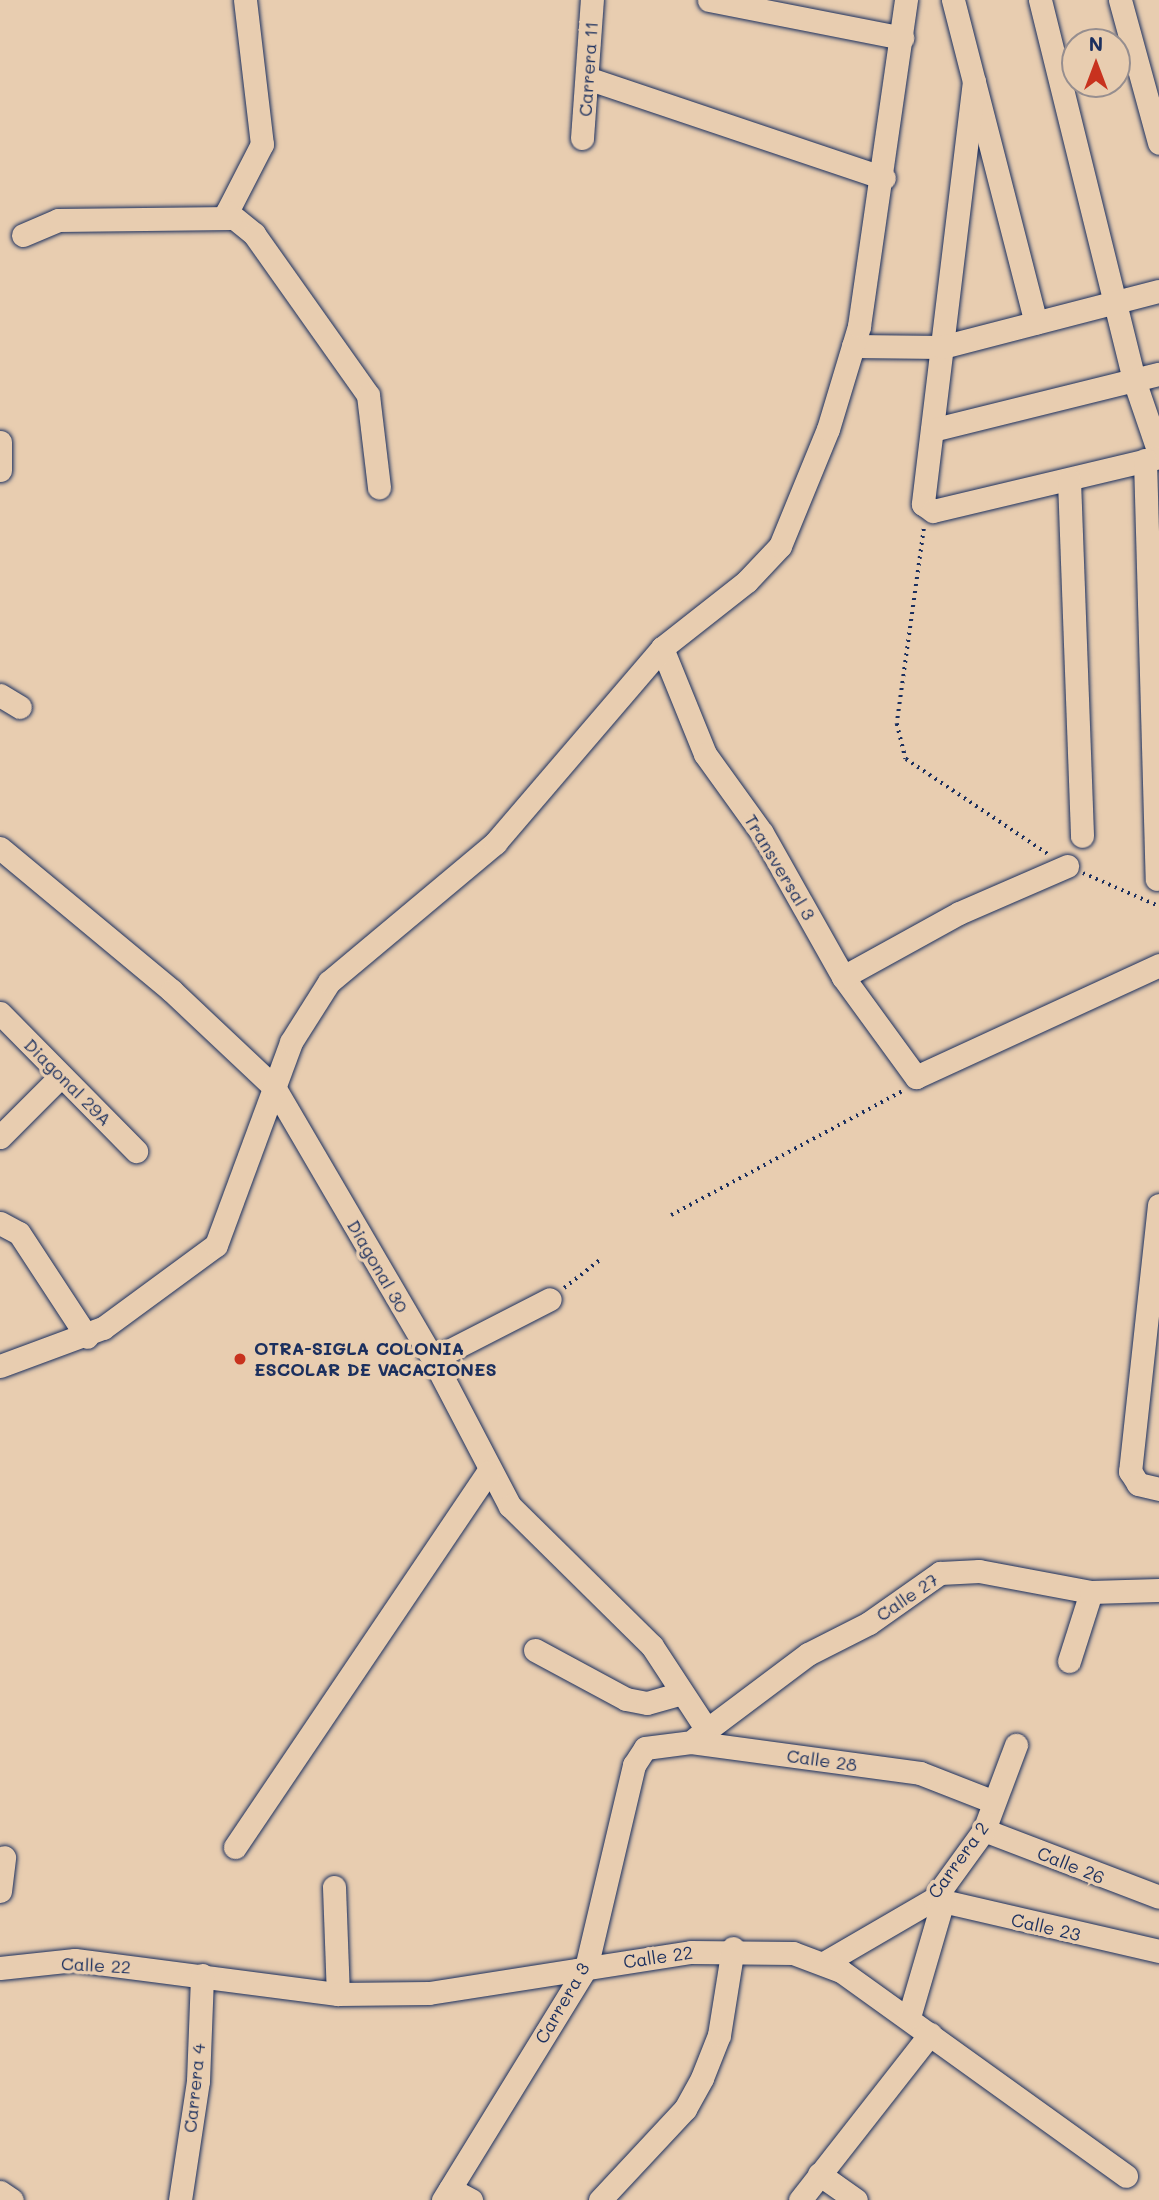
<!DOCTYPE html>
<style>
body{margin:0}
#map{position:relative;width:1159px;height:2200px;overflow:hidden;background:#e8cdb0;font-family:Mali,sans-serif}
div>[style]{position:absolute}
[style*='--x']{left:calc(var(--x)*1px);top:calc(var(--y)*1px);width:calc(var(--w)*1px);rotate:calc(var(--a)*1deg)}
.path>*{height:3.5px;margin-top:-1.75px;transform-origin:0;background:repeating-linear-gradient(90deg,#1b2f5e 0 2px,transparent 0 7px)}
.roads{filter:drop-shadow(0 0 2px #1b2f5e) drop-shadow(0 0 2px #1b2f5e)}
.minor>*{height:23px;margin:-11.5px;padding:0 11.5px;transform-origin:11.5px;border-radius:11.5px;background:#e8cdb0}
.dots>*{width:19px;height:19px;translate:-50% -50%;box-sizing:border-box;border:4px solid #e8cdb0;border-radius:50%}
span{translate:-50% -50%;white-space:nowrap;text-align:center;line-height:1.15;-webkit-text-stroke:7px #e8cdb0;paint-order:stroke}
.street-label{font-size:18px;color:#1b2f5e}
.poi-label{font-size:18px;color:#1b2f5e;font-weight:700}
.left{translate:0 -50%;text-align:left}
.north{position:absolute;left:1061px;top:28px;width:70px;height:70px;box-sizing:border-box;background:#e8cdb0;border:2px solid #968e8f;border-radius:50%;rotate:0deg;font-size:19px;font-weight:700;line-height:28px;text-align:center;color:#1b2f5e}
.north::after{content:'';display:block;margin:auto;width:24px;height:32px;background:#c8321e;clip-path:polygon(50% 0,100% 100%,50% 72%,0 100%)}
</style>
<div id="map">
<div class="path">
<i style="--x:924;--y:529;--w:197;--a:97.9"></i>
<i style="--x:897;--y:724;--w:36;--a:76"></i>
<i style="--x:906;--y:759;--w:171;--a:33.8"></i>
<i style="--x:1083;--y:873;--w:83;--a:23.5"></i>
<i style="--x:671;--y:1215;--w:262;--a:-28.2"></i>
<i style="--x:564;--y:1288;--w:47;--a:-38.1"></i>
</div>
<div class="roads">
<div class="minor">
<i style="--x:245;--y:0;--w:145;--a:83.3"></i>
<i style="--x:262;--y:144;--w:76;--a:117.2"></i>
<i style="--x:227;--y:212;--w:35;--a:39"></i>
<i style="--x:254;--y:234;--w:197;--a:54.7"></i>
<i style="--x:368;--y:395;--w:93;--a:83.2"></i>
<i style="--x:709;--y:0;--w:197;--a:11.1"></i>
<i style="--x:953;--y:0;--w:333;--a:75.6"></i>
<i style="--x:1040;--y:0;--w:391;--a:76.1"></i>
<i style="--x:1134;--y:380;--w:77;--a:71.1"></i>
<i style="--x:1120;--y:0;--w:148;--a:74.7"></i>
<i style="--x:590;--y:79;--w:310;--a:18.6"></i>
<i style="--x:974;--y:81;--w:426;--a:96.9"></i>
<i style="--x:923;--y:504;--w:12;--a:35"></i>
<i style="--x:933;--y:511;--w:232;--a:-13.4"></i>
<i style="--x:582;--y:138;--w:138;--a:-85.9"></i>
<i style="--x:23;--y:235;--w:38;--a:-23"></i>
<i style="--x:58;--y:220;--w:173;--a:-0.7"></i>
<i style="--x:853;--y:346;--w:89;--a:0.6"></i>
<i style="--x:942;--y:347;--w:224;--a:-14.5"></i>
<i style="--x:932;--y:430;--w:234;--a:-13.9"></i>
<i style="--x:0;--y:442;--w:28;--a:90"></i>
<i style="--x:1145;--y:460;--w:419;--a:88.4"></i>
<i style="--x:1069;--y:480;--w:356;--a:87.9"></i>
<i style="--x:662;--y:648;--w:114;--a:67.9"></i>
<i style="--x:705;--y:754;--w:97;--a:54.2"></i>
<i style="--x:762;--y:833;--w:165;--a:60.6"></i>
<i style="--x:843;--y:977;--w:124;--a:53.9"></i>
<i style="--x:916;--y:1077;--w:268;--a:-24.7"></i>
<i style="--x:0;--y:695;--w:23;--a:31"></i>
<i style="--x:0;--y:848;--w:224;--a:39.7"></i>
<i style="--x:172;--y:991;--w:140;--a:43.3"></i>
<i style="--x:274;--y:1087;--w:315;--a:59.7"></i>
<i style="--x:433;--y:1359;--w:166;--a:62.4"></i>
<i style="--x:510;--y:1506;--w:199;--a:44.6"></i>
<i style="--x:652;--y:1646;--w:97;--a:56.8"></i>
<i style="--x:843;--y:977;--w:132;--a:-28.9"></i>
<i style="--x:959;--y:913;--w:118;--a:-23.5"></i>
<i style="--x:0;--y:1013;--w:194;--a:45.4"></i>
<i style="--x:0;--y:1137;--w:86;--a:-45"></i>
<i style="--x:1159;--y:1205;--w:268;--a:96.2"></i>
<i style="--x:1130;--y:1471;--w:15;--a:58"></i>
<i style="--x:1138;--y:1484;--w:22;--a:13"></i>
<i style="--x:0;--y:1223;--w:21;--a:28"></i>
<i style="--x:19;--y:1233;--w:124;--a:56.8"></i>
<i style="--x:433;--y:1359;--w:131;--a:-27.1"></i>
<i style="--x:0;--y:1366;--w:110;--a:-20.3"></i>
<i style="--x:103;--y:1328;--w:140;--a:-36.3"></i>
<i style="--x:216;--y:1245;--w:216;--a:-69.7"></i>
<i style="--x:291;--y:1042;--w:71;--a:-57.7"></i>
<i style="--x:329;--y:982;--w:217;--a:-39.9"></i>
<i style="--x:495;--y:843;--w:257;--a:-49.4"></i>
<i style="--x:662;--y:648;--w:108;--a:-38.2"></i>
<i style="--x:747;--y:581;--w:48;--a:-46.7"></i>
<i style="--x:780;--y:546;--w:126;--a:-67.7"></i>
<i style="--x:828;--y:429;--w:108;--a:-73.2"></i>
<i style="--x:859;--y:326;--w:329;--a:-81.8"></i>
<i style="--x:535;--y:1650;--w:103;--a:28.3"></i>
<i style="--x:626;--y:1699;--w:21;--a:11"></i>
<i style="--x:647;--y:1703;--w:36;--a:-16"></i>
<i style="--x:1069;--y:1661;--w:72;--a:-72.3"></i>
<i style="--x:696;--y:1738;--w:140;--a:-36.9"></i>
<i style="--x:808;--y:1654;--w:68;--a:-26.9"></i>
<i style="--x:869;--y:1623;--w:87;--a:-35.2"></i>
<i style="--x:940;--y:1573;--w:39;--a:-3"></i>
<i style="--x:979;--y:1571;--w:114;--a:10.6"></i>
<i style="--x:1091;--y:1592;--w:68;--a:-1.7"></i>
<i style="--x:984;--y:1830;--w:187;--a:20.9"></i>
<i style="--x:235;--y:1847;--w:452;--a:-56"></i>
<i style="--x:334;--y:1887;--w:107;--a:87.9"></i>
<i style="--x:0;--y:1891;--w:34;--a:-83"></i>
<i style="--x:934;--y:1899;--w:231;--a:13"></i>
<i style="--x:824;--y:1963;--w:127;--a:-30.2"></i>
<i style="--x:934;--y:1899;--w:85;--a:-54.1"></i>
<i style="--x:984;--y:1830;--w:91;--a:-69.4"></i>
<i style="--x:0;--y:1968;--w:75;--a:-6.1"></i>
<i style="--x:75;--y:1960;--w:265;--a:7.4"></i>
<i style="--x:338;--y:1994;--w:91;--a:-0.6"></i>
<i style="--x:429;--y:1993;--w:265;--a:-8.9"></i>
<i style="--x:691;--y:1952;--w:102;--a:0.6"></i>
<i style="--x:793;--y:1953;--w:51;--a:20.6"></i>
<i style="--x:841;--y:1971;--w:351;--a:35.7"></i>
<i style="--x:909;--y:2017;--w:121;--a:-73.7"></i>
<i style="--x:819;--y:2174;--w:45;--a:35.1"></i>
<i style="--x:450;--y:2189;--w:24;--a:28"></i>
<i style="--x:0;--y:2192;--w:14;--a:34"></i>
<i style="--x:180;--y:2200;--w:120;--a:-81.4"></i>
<i style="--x:198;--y:2081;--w:106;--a:-87.8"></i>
<i style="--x:443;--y:2200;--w:273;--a:-58.4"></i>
<i style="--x:586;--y:1968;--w:209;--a:-76.7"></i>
<i style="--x:634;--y:1765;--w:20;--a:-57"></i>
<i style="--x:645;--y:1748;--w:46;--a:-7.4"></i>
<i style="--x:691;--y:1742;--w:231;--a:7.7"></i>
<i style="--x:920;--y:1773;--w:79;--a:21.4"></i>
<i style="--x:600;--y:2200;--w:125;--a:-47"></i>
<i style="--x:685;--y:2109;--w:35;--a:-61"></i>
<i style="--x:702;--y:2078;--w:46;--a:-68.4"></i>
<i style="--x:719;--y:2035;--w:88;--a:-80.9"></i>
<i style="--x:800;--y:2200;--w:211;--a:-51.9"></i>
</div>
</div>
<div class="dots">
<i style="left:240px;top:1359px;background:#c8321e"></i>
</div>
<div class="street-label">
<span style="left:588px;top:69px;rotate:-86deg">Carrera 11</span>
<span style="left:780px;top:867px;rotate:59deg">Transversal 3</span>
<span style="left:68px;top:1082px;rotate:45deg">Diagonal 29A</span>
<span style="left:378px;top:1266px;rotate:60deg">Diagonal 30</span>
<span style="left:907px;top:1597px;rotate:-34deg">Calle 27</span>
<span style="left:822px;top:1760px;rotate:8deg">Calle 28</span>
<span style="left:958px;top:1860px;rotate:-54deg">Carrera 2</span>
<span style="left:1071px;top:1865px;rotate:22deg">Calle 26</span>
<span style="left:1046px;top:1927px;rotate:13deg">Calle 23</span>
<span style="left:658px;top:1957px;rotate:-8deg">Calle 22</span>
<span style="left:96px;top:1965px;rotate:3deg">Calle 22</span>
<span style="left:562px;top:2003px;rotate:-60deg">Carrera 3</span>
<span style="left:194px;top:2088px;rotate:-84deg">Carrera 4</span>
</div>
<div class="poi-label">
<span class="left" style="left:254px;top:1359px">OTRA-SIGLA COLONIA<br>ESCOLAR DE VACACIONES</span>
</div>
<div class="north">N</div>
</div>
